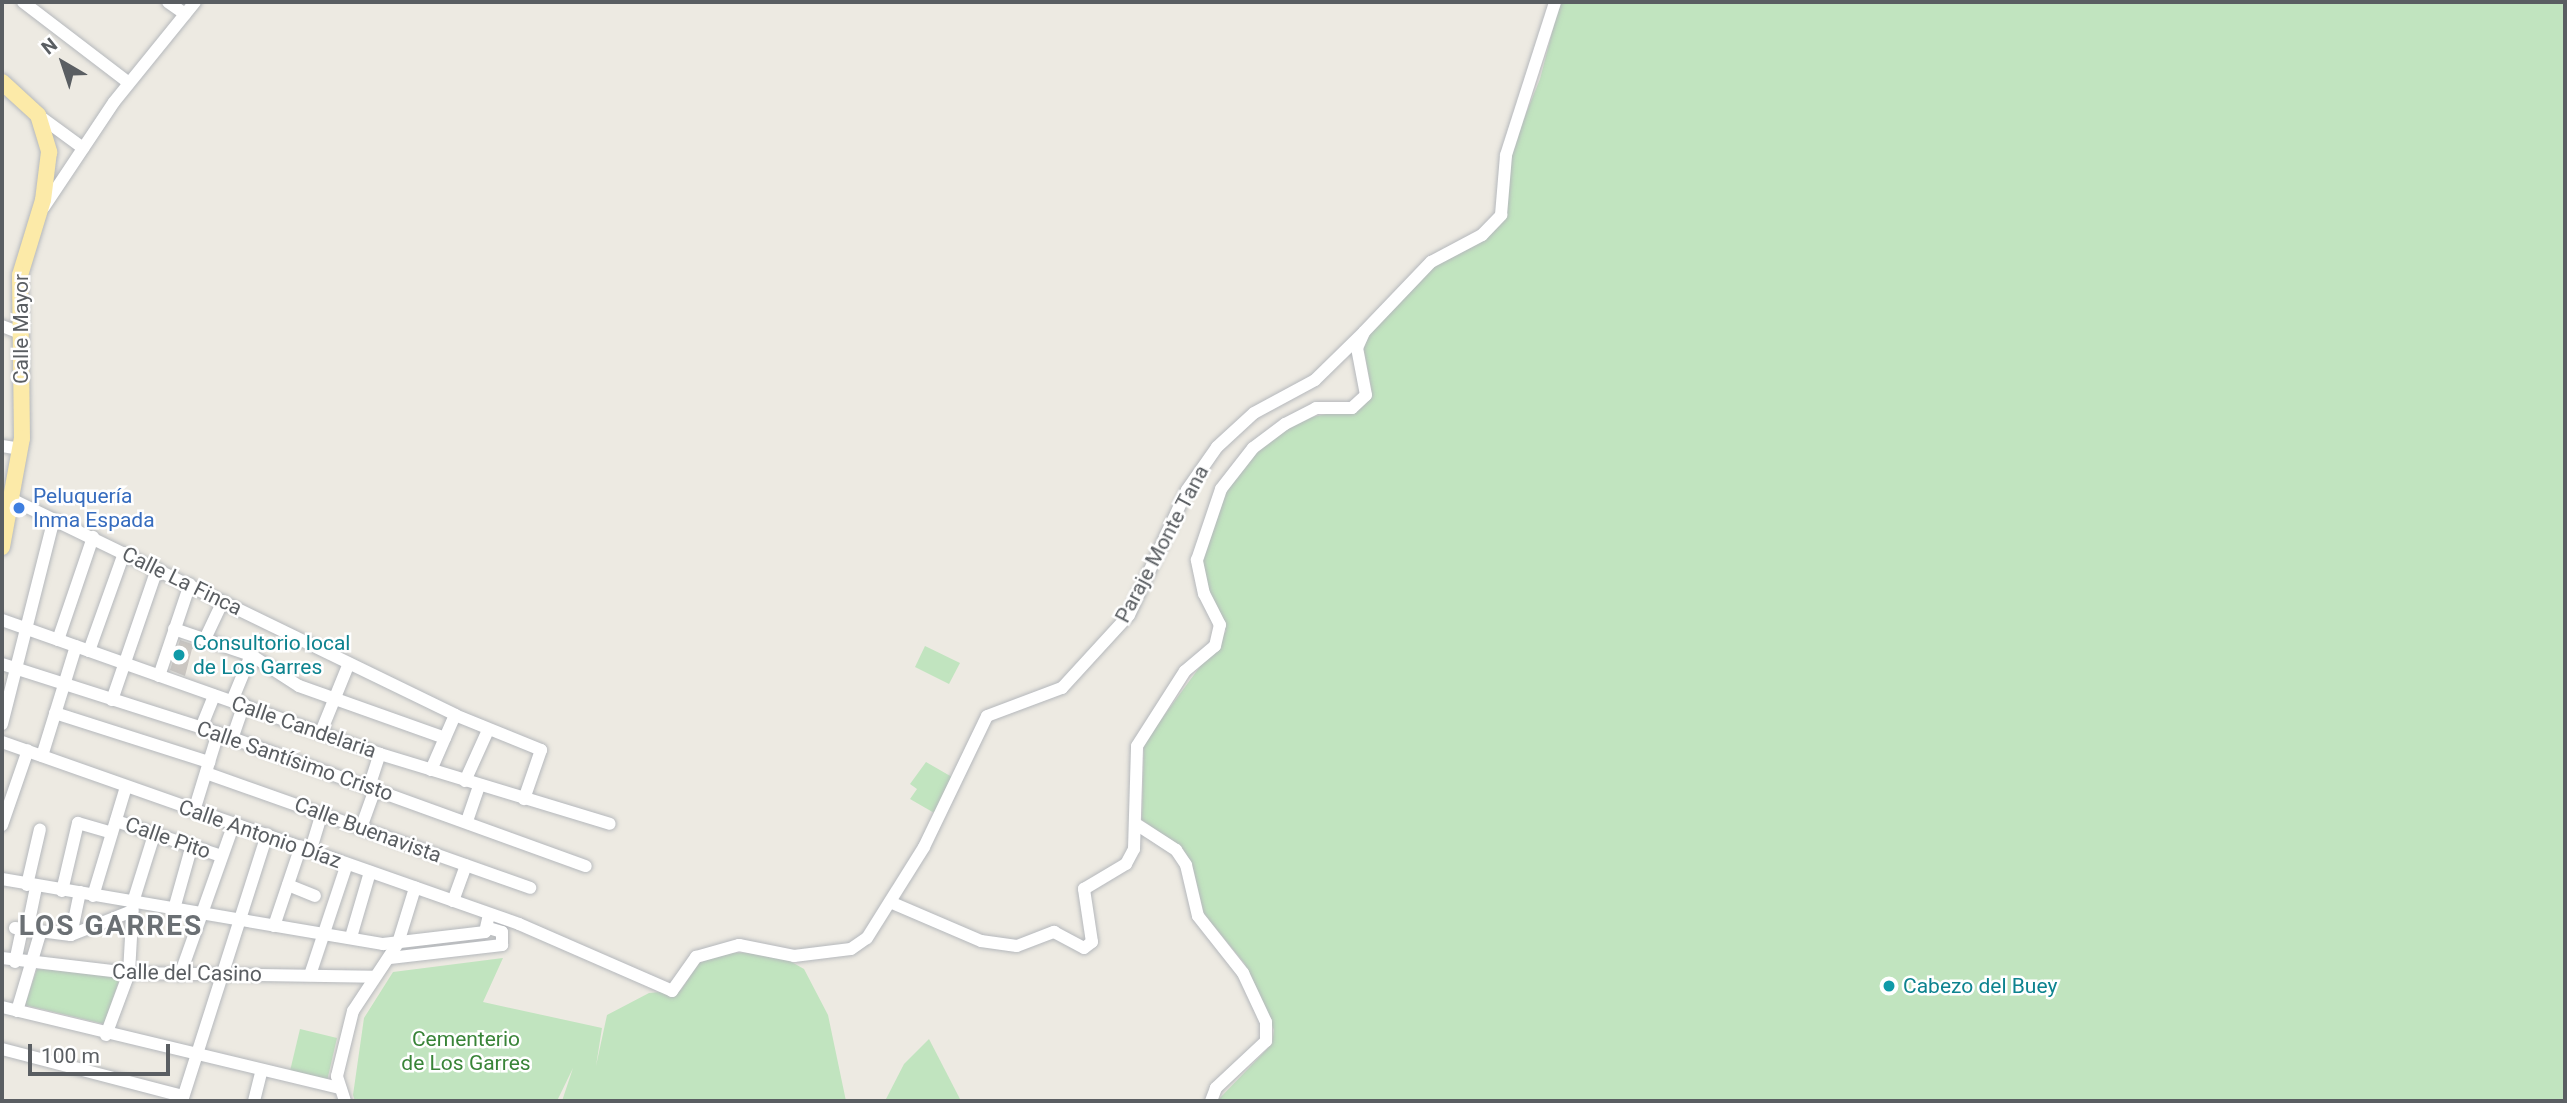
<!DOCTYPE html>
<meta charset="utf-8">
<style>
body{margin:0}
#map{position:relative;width:2567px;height:1103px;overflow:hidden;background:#edeae2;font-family:Roboto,sans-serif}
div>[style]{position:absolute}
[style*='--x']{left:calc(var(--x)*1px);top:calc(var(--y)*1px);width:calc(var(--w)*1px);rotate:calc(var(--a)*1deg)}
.green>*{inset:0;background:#c1e4bf}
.building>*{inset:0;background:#cac6c1}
.roads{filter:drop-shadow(0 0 2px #b5b8bc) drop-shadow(0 0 2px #b5b8bc)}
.minor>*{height:12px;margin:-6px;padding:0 6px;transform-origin:6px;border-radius:6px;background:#fff}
.major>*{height:16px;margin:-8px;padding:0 8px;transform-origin:8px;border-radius:8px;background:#fceaa8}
.dots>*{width:19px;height:19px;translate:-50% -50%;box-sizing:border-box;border:4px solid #fff;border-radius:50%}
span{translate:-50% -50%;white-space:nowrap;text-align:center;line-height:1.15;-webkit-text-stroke:5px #fff;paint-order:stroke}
.street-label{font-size:21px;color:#5a5e62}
.shop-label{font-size:21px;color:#366cbe}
.left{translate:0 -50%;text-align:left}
.culture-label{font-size:21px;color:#0d838f}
.park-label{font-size:21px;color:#398438}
.district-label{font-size:28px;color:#6b7074;font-weight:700;letter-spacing:2px}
.frame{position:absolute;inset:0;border:4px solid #5a5e62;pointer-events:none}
.north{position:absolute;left:28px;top:28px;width:70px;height:70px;-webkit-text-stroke:5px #fff;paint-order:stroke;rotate:321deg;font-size:19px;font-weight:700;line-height:28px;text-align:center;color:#5a5e62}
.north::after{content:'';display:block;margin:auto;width:24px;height:32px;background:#5a5e62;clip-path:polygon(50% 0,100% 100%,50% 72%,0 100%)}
.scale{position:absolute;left:28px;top:1044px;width:142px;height:32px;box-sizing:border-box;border:4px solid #5a5e62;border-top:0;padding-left:9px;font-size:21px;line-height:24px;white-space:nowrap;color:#5a5e62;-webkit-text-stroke:5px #fff;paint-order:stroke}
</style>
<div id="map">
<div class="green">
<i style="clip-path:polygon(1560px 2px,2565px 2px,2565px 1101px,1217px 1101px,1272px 1044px,1274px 1030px,1245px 964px,1204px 914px,1192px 864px,1183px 849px,1142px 820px,1144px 743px,1226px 631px,1204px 586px,1202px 559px,1224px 491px,1244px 461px,1298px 420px,1359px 407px,1372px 392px,1363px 345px,1374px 328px,1427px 270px,1506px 209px,1512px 148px,1540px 79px)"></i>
<i style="clip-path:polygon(925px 646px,960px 663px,949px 684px,915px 667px)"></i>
<i style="clip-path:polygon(926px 762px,952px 777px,936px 814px,910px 799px,917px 789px,910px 784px)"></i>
<i style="clip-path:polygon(774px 952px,804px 969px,828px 1015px,846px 1101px,562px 1101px,573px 1068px,557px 1101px,355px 1101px,353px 1095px,364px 1018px,393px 972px,503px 958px,483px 1002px,602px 1028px,596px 1066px,607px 1015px,649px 993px,681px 990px,699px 963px,726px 953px)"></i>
<i style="clip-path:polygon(37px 969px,121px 975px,104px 1024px,25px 1005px)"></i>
<i style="clip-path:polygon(300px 1029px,337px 1038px,327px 1081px,290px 1071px)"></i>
<i style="clip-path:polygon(929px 1039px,961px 1101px,885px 1101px,904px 1064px)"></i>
</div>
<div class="building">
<i style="clip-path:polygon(180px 640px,198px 646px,192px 649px,185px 676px,170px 670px)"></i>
</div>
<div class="roads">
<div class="minor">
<i style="--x:23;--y:2;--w:133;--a:37.4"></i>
<i style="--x:168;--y:2;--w:21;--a:35"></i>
<i style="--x:38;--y:115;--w:56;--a:36.3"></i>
<i style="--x:44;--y:207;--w:126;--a:-56.3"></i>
<i style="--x:114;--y:102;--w:129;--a:-51"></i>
<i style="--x:2;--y:326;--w:19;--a:21"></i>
<i style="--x:2;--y:446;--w:19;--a:9"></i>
<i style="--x:13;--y:500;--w:492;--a:25.9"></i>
<i style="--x:455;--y:715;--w:93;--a:22.1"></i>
<i style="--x:541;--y:750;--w:52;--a:109.1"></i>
<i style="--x:2;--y:620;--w:401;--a:19.5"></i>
<i style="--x:380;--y:754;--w:240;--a:16.9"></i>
<i style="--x:174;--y:629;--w:81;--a:18.7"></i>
<i style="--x:251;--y:655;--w:57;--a:32.9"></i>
<i style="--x:299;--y:686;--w:155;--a:19.6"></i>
<i style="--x:205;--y:639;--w:42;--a:-64.7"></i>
<i style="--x:58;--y:640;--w:109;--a:-71.2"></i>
<i style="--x:89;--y:651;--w:104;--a:-70.3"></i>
<i style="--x:2;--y:664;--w:227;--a:17.7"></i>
<i style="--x:218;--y:733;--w:391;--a:19.9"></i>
<i style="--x:159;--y:676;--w:97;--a:-71.4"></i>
<i style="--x:112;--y:700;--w:139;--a:-71"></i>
<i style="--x:232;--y:701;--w:50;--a:-67.6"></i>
<i style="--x:55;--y:713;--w:162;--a:17.7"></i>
<i style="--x:2;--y:724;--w:211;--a:-75.8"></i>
<i style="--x:201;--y:728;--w:35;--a:-68"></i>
<i style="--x:321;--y:732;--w:74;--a:-67.9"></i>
<i style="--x:232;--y:739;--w:37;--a:-71"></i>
<i style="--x:2;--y:742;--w:548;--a:19.39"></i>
<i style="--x:519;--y:924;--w:167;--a:23.6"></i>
<i style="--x:672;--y:991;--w:42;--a:-54.8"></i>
<i style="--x:696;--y:957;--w:45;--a:-15.6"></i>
<i style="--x:739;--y:945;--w:56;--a:11.3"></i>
<i style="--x:794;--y:956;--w:57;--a:-7"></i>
<i style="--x:851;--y:949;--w:19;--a:-35"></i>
<i style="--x:867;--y:938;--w:107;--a:-57.9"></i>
<i style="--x:924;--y:847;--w:145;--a:-64.3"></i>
<i style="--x:987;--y:716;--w:80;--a:-20.5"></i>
<i style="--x:1062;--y:688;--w:99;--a:-47.5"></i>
<i style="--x:1129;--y:615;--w:138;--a:-65.1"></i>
<i style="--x:1187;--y:490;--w:52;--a:-55.1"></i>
<i style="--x:1217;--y:447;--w:50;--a:-42.6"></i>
<i style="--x:1254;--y:413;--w:69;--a:-28.4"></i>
<i style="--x:1315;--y:380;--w:69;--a:-44.4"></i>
<i style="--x:42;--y:756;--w:115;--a:-72.8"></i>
<i style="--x:431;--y:770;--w:60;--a:-66.4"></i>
<i style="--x:206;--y:773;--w:344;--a:19.5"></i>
<i style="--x:465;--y:781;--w:56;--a:-65.7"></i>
<i style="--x:369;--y:787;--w:35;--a:-72"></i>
<i style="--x:194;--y:811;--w:82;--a:-72.9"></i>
<i style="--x:116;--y:821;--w:111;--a:18.4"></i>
<i style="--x:467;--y:821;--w:37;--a:-71"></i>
<i style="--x:1136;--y:824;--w:48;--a:33"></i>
<i style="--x:1176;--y:850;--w:18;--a:56"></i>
<i style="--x:1186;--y:865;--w:52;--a:76.8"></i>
<i style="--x:1198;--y:916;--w:73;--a:51.7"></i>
<i style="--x:1243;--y:973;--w:54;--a:64.9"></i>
<i style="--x:1266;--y:1022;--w:19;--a:90"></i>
<i style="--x:1266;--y:1041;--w:69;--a:136.8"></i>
<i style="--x:1216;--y:1088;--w:14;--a:111"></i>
<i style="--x:2;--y:825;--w:79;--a:-70.9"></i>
<i style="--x:361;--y:828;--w:41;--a:-70.3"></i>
<i style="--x:311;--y:849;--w:37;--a:-73"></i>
<i style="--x:2;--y:879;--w:387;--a:9.7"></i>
<i style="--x:383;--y:944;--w:103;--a:-6.7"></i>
<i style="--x:485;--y:932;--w:18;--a:-77"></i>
<i style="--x:27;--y:885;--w:57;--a:-76.9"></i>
<i style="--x:288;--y:885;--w:29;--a:22"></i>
<i style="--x:62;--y:891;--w:70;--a:-76.8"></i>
<i style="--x:78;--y:823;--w:35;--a:16"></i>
<i style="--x:93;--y:896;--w:114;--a:-73.2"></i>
<i style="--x:453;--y:901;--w:38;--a:-70"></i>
<i style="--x:890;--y:902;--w:99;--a:23.2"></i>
<i style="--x:981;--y:941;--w:36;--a:8"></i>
<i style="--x:1017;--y:946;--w:40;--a:-21"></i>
<i style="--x:1054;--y:932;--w:34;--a:28"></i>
<i style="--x:1084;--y:948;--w:10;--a:-37"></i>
<i style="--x:1092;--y:942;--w:54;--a:-98.6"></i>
<i style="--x:1084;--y:889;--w:49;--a:-30.8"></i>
<i style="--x:1126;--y:864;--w:17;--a:-62"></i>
<i style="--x:1134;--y:849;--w:103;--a:-88.3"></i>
<i style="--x:1137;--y:746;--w:89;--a:-57.4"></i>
<i style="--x:1185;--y:671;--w:39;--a:-40"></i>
<i style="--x:1215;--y:646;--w:22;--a:-77"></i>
<i style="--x:1220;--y:625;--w:35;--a:-117"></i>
<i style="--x:1204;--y:594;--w:35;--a:-102"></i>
<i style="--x:1197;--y:560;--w:75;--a:-71.3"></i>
<i style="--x:1221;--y:489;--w:52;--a:-52"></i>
<i style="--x:1253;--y:448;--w:40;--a:-37"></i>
<i style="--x:1285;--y:424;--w:35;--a:-27"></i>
<i style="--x:1316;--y:408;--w:36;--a:0"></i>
<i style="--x:1352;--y:408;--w:19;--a:-43"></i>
<i style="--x:1366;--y:395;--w:48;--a:-100.8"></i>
<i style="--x:1357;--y:348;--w:17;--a:-66"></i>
<i style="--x:1364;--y:332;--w:97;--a:-46.3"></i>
<i style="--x:1431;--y:262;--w:58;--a:-27.9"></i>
<i style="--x:1482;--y:235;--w:28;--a:-46"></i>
<i style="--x:1501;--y:215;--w:60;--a:-85.2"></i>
<i style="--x:1506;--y:155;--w:161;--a:-72.2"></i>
<i style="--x:174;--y:909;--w:66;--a:-74.3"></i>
<i style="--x:274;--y:926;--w:84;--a:-71.4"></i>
<i style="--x:15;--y:928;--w:56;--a:7.1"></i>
<i style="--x:71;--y:935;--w:66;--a:-21.5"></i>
<i style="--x:27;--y:931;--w:45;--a:-78.4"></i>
<i style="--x:71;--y:935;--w:44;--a:-78.2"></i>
<i style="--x:351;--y:937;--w:68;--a:-73.7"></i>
<i style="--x:2;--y:958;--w:128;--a:6.7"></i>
<i style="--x:129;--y:973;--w:245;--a:0.9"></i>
<i style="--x:390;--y:958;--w:113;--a:-6.6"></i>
<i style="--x:502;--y:945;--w:13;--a:-90"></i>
<i style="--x:502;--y:932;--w:14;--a:-163"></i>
<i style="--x:15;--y:962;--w:33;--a:-78"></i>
<i style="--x:180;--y:975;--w:161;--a:-70.4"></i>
<i style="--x:310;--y:975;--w:117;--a:-71.6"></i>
<i style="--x:2;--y:1007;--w:348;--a:13.5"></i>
<i style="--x:17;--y:1011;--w:80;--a:-73.4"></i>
<i style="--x:106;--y:1035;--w:66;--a:-69.6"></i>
<i style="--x:129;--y:973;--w:71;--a:-86.8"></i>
<i style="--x:133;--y:902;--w:73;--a:-72.6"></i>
<i style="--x:2;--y:1049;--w:187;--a:14.6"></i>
<i style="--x:182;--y:1101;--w:280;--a:-72.3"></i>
<i style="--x:254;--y:1101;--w:29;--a:-76"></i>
<i style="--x:345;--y:1101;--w:26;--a:-108"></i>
<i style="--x:337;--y:1076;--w:67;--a:-76.2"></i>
<i style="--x:353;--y:1011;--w:82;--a:-56.5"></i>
<i style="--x:398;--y:943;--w:58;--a:-72.8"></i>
</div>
<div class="major">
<i style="--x:2;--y:82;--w:49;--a:42.5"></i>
<i style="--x:38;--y:115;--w:39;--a:73"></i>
<i style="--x:49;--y:152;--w:48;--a:97.1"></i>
<i style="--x:43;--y:200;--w:78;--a:107"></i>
<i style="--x:20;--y:275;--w:163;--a:89.3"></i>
<i style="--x:22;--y:438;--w:111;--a:100.4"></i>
</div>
</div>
<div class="dots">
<i style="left:19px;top:508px;background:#3f7fe0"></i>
<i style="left:179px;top:655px;background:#0f9aa8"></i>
<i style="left:1889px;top:986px;background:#0f9aa8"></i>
</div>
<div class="street-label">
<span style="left:21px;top:329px;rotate:-90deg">Calle Mayor</span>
<span style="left:1162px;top:544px;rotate:-62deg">Paraje Monte Tana</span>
<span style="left:182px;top:581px;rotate:26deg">Calle La Finca</span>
<span style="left:304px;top:727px;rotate:19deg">Calle Candelaria</span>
<span style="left:295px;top:761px;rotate:19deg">Calle Santísimo Cristo</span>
<span style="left:368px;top:830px;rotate:20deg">Calle Buenavista</span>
<span style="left:260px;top:834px;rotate:19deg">Calle Antonio Díaz</span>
<span style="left:168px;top:838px;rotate:19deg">Calle Pito</span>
<span style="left:187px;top:973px;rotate:1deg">Calle del Casino</span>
</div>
<div class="shop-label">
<span class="left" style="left:33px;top:508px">Peluquería<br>Inma Espada</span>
</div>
<div class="culture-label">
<span class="left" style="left:193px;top:655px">Consultorio local<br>de Los Garres</span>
<span class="left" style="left:1903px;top:986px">Cabezo del Buey</span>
</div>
<div class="park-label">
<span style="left:466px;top:1051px">Cementerio<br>de Los Garres</span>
</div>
<div class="district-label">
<span style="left:111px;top:926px">LOS GARRES</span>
</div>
<div class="frame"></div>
<div class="north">N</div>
<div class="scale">100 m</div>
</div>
